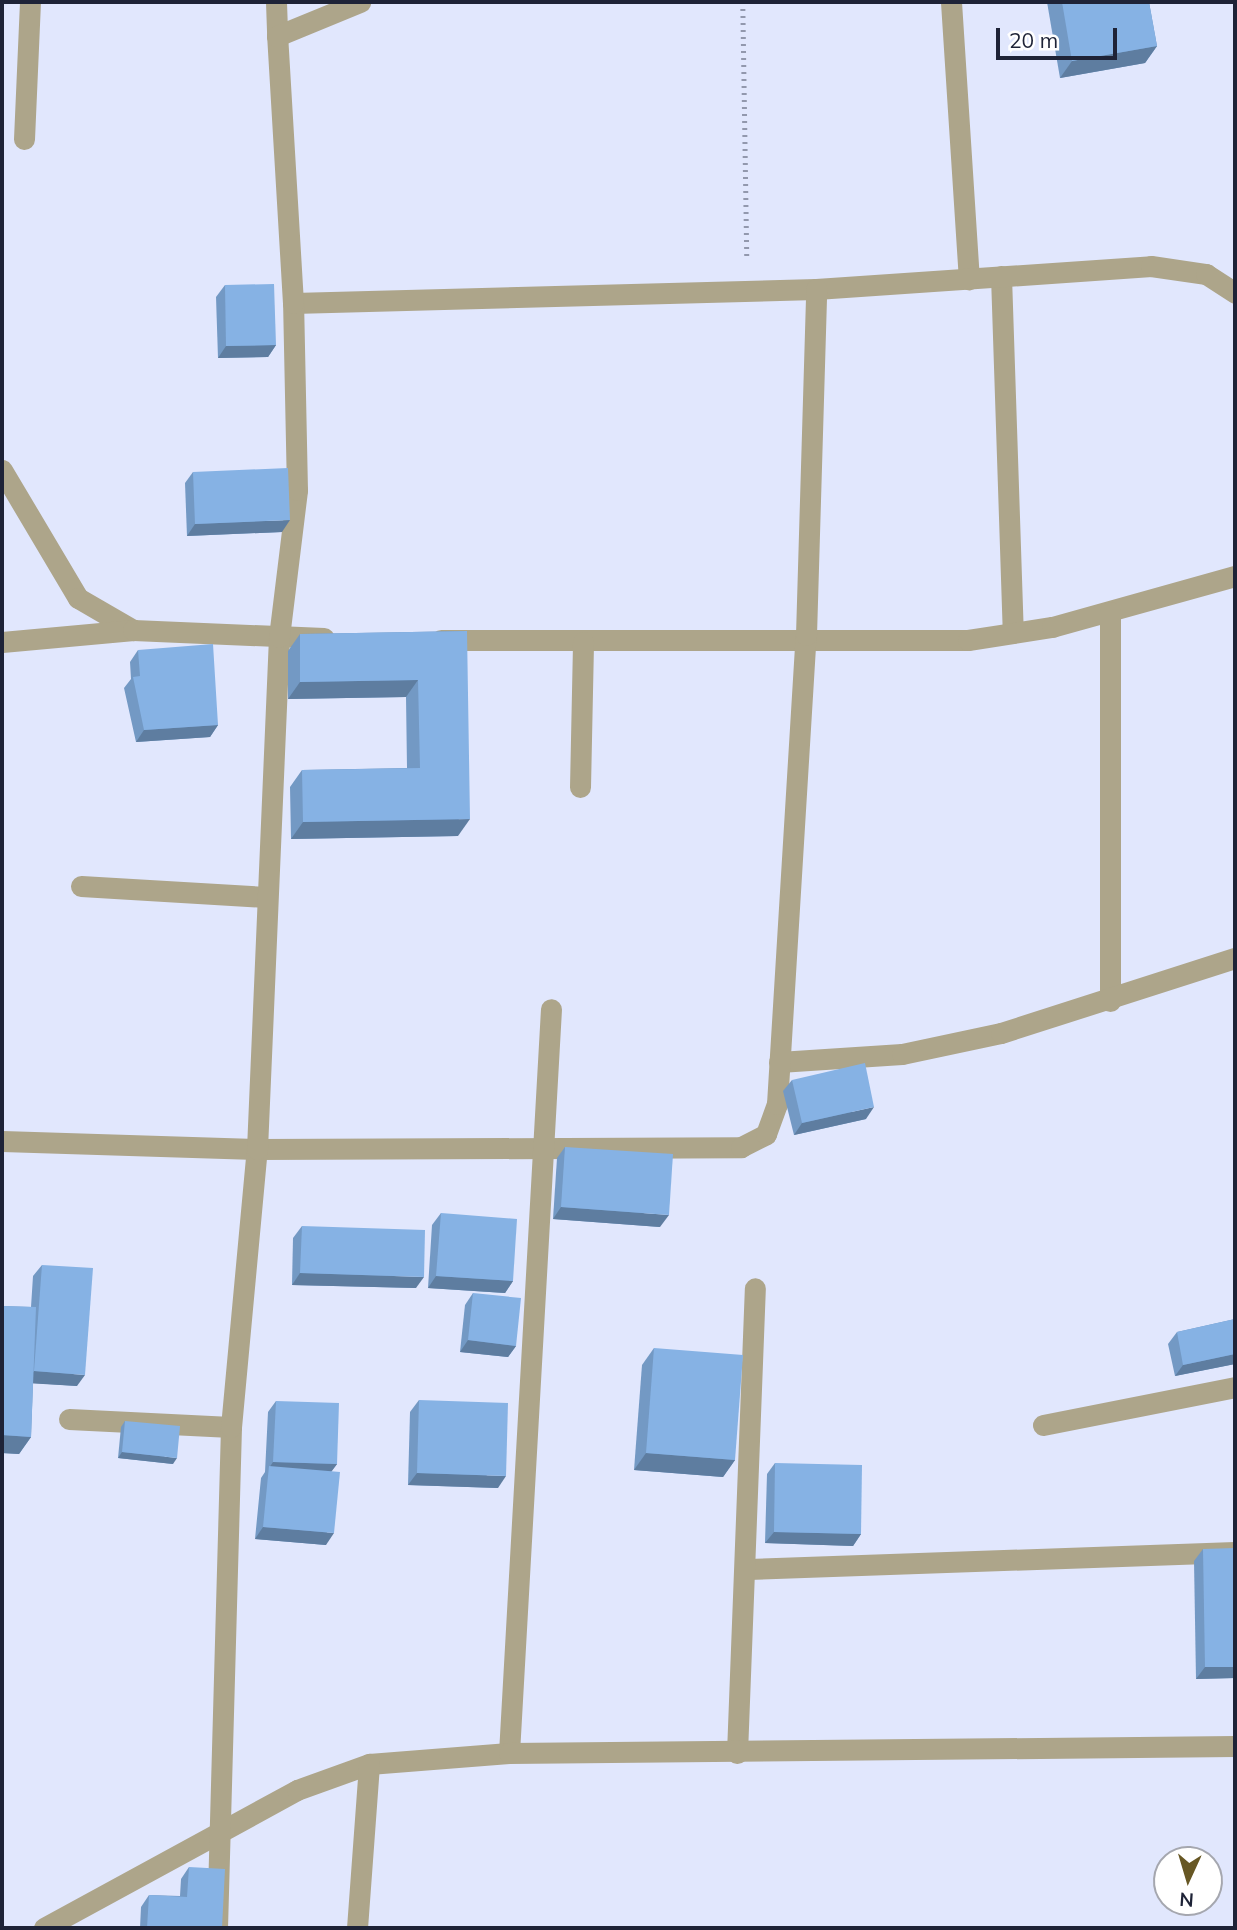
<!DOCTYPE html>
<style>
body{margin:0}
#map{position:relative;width:1237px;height:1930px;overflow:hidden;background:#e1e7fd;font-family:Mulish,sans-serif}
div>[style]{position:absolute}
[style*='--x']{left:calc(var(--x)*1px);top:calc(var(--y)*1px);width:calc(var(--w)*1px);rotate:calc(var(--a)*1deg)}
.path>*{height:4.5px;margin-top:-2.25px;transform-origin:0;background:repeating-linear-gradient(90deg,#9298ad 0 2px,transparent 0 7px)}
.minor>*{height:21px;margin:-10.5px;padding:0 10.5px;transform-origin:10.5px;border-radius:10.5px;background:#ada58a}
.wall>*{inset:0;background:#7399c4}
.shaded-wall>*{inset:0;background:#5e7da0}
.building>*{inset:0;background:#86b2e4}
span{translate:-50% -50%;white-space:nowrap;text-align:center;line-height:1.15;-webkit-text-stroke:5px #fff;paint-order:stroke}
.frame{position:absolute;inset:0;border:4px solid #1e2337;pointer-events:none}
.north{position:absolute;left:1153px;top:1846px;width:70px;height:70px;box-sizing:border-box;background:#fff;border:2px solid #a5a7af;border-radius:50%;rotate:184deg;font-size:19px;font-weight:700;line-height:28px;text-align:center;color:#1e2337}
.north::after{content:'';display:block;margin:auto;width:24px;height:32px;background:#675724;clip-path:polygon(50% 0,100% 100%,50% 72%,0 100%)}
.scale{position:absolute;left:996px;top:28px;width:121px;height:32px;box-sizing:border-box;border:4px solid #1e2337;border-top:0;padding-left:9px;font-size:21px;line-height:24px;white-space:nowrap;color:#1e2337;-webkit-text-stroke:5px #fff;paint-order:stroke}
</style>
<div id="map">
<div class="path">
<i style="--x:743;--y:2;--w:258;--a:89.1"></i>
</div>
<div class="minor">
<i style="--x:276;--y:2;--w:34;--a:88"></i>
<i style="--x:951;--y:2;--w:278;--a:86.3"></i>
<i style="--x:24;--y:139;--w:137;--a:-87.5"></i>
<i style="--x:1001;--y:276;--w:357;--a:88.1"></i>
<i style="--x:293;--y:303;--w:523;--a:-1.53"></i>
<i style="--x:816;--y:289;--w:336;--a:-3.9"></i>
<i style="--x:1151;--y:266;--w:56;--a:8.3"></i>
<i style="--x:1206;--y:274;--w:35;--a:33"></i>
<i style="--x:2;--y:470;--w:149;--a:59.3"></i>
<i style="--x:78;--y:598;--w:64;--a:30.2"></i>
<i style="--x:441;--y:640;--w:527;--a:0"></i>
<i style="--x:968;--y:640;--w:85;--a:-8.8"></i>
<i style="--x:1052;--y:627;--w:190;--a:-15.6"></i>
<i style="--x:2;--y:642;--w:132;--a:-5.2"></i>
<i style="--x:133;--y:630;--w:191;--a:2.4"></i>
<i style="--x:580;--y:787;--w:145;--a:-88.8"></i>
<i style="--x:81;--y:886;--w:184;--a:3.4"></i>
<i style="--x:1110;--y:1001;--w:389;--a:-90"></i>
<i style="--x:779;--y:1062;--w:123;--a:-3.7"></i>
<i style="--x:902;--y:1054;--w:101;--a:-12"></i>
<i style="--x:1001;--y:1033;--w:246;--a:-17.8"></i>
<i style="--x:2;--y:1141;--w:255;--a:1.8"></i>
<i style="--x:257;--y:1149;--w:484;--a:-0.2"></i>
<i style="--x:741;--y:1147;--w:28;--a:-27"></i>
<i style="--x:766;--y:1134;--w:32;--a:-70"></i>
<i style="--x:777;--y:1104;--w:470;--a:-86.5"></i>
<i style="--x:806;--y:635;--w:346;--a:-88.3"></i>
<i style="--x:69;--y:1419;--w:162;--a:2.8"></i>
<i style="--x:1043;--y:1425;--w:196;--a:-11.2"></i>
<i style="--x:748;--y:1569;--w:487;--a:-2"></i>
<i style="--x:509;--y:1753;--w:745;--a:-86.77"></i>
<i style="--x:737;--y:1753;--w:465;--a:-87.8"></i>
<i style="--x:44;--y:1928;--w:288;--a:-28.6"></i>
<i style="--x:297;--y:1790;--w:77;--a:-19.9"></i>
<i style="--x:369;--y:1764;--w:140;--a:-4.5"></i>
<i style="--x:509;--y:1753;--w:726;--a:-0.55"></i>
<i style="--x:217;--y:1928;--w:501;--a:-88.4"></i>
<i style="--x:231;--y:1427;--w:279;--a:-84.7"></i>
<i style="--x:257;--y:1149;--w:512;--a:-87.54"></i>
<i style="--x:279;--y:637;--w:148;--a:-83"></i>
<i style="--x:297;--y:490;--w:187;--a:-91.2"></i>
<i style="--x:293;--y:303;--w:267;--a:-93.4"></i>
<i style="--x:277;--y:36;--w:90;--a:-22.3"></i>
<i style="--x:357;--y:1928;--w:164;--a:-85.8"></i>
</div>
<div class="wall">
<i style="clip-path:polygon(1047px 2px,1149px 2px,1157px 46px,1145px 63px,1060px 78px)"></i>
<i style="clip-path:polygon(225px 285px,276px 345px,268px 357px,218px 358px,216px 297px)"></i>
<i style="clip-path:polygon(193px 472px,282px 532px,187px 536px,185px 483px)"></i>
<i style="clip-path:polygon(467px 631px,458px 836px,291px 839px,290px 787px,302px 770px,407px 768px,406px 697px,288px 699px,288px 651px,300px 634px)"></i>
<i style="clip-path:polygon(138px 650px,218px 725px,210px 737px,136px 742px,124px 688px,131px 679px,130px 662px)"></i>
<i style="clip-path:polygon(792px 1080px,866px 1119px,794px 1135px,783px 1091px)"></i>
<i style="clip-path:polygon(565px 1147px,660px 1227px,553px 1219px,557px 1158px)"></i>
<i style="clip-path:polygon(441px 1213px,513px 1281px,505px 1293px,428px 1288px,432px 1225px)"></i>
<i style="clip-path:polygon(302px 1226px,416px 1288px,292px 1285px,293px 1238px)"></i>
<i style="clip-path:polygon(42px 1265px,77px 1386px,33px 1383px,31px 1437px,19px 1454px,2px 1453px,2px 1306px,31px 1307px,33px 1276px)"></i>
<i style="clip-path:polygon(473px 1293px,516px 1346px,508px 1357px,460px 1352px,465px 1305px)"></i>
<i style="clip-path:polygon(1235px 1319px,1235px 1364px,1175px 1376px,1168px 1344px,1177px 1332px)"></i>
<i style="clip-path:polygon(654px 1348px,735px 1460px,723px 1477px,634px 1470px,642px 1365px)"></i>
<i style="clip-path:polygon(419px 1400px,498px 1488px,408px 1485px,410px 1412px)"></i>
<i style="clip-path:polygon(276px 1401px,337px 1464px,331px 1472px,326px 1545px,255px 1539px,261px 1478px,265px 1472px,268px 1412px)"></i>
<i style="clip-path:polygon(125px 1421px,173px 1464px,118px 1458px,121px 1427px)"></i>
<i style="clip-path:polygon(775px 1463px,861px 1534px,853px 1546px,765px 1543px,767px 1474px)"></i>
<i style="clip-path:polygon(1203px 1549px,1235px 1678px,1196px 1679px,1194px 1561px)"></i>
<i style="clip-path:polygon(189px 1867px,222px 1928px,140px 1928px,141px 1907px,149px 1895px,180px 1896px,181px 1879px)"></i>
</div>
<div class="shaded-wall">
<i style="clip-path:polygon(1157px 46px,1145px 63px,1060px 78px,1072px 61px)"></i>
<i style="clip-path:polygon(276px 345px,268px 357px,218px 358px,226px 346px)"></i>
<i style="clip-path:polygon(290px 520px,282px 532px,187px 536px,195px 524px)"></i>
<i style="clip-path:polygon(418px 680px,406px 697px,288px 699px,300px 682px)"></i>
<i style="clip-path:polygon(218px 725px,210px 737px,136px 742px,144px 730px)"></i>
<i style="clip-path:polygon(470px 819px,458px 836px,291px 839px,303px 822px)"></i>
<i style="clip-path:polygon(874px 1107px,866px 1119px,794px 1135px,802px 1123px)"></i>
<i style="clip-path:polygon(561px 1207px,669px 1215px,660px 1227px,553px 1219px)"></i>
<i style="clip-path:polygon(300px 1273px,424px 1277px,416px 1288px,292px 1285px)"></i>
<i style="clip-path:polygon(436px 1276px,513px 1281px,505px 1293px,428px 1288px)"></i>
<i style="clip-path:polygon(468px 1340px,516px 1346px,508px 1357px,460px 1352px)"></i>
<i style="clip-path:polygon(1235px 1354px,1235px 1364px,1175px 1376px,1183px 1365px)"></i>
<i style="clip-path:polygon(34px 1371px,85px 1375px,77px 1386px,26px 1383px)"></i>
<i style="clip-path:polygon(2px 1435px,31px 1437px,19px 1454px,2px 1453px)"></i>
<i style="clip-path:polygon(122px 1452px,177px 1458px,173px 1464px,118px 1458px)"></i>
<i style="clip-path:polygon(646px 1453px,735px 1460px,723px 1477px,634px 1470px)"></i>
<i style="clip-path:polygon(273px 1462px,337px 1464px,328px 1476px,269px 1468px)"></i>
<i style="clip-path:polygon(417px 1473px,506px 1476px,498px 1488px,408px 1485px)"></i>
<i style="clip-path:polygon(263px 1527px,334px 1533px,326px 1545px,255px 1539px)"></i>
<i style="clip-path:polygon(774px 1532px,861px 1534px,853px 1546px,765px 1543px)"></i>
<i style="clip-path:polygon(1205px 1667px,1235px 1667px,1235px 1678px,1196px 1679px)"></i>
</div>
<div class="building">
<i style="clip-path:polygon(1062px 2px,1149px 2px,1157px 46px,1072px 61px)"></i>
<i style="clip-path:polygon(274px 284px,276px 345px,226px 346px,225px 285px)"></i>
<i style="clip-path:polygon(288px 468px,290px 520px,195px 524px,193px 472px)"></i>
<i style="clip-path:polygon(467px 631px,470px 819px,303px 822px,302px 770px,420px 768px,418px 680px,300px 682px,300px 634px)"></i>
<i style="clip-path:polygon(213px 644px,218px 725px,144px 730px,133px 677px,140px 676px,138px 650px)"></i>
<i style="clip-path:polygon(865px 1063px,874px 1107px,802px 1123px,792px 1080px)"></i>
<i style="clip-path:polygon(565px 1147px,673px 1154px,669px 1215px,561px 1207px)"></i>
<i style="clip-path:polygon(441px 1213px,517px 1219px,513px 1281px,436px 1276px)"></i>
<i style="clip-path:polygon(302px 1226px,425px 1230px,424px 1277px,300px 1273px)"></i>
<i style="clip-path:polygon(42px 1265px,93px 1268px,85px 1375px,34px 1371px)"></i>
<i style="clip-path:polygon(473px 1293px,521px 1298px,516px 1346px,468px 1340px)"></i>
<i style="clip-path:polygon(2px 1306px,36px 1307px,31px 1437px,2px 1435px)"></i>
<i style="clip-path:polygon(1235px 1319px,1235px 1354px,1183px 1365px,1177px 1332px)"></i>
<i style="clip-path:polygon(654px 1348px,743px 1355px,735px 1460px,646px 1453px)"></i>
<i style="clip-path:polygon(419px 1400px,508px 1403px,506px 1476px,417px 1473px)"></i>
<i style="clip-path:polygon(276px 1401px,339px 1403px,337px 1464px,273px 1462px)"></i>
<i style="clip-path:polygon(125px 1421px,180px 1426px,177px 1458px,122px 1452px)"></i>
<i style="clip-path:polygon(775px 1463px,862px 1465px,861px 1534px,774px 1532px)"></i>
<i style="clip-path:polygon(269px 1466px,340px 1472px,334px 1533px,263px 1527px)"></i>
<i style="clip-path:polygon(1235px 1548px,1235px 1667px,1205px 1667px,1203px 1549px)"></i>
<i style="clip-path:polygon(189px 1867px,225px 1869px,222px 1928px,147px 1928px,149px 1895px,187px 1897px)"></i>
</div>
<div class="frame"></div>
<div class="north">N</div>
<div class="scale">20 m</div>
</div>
